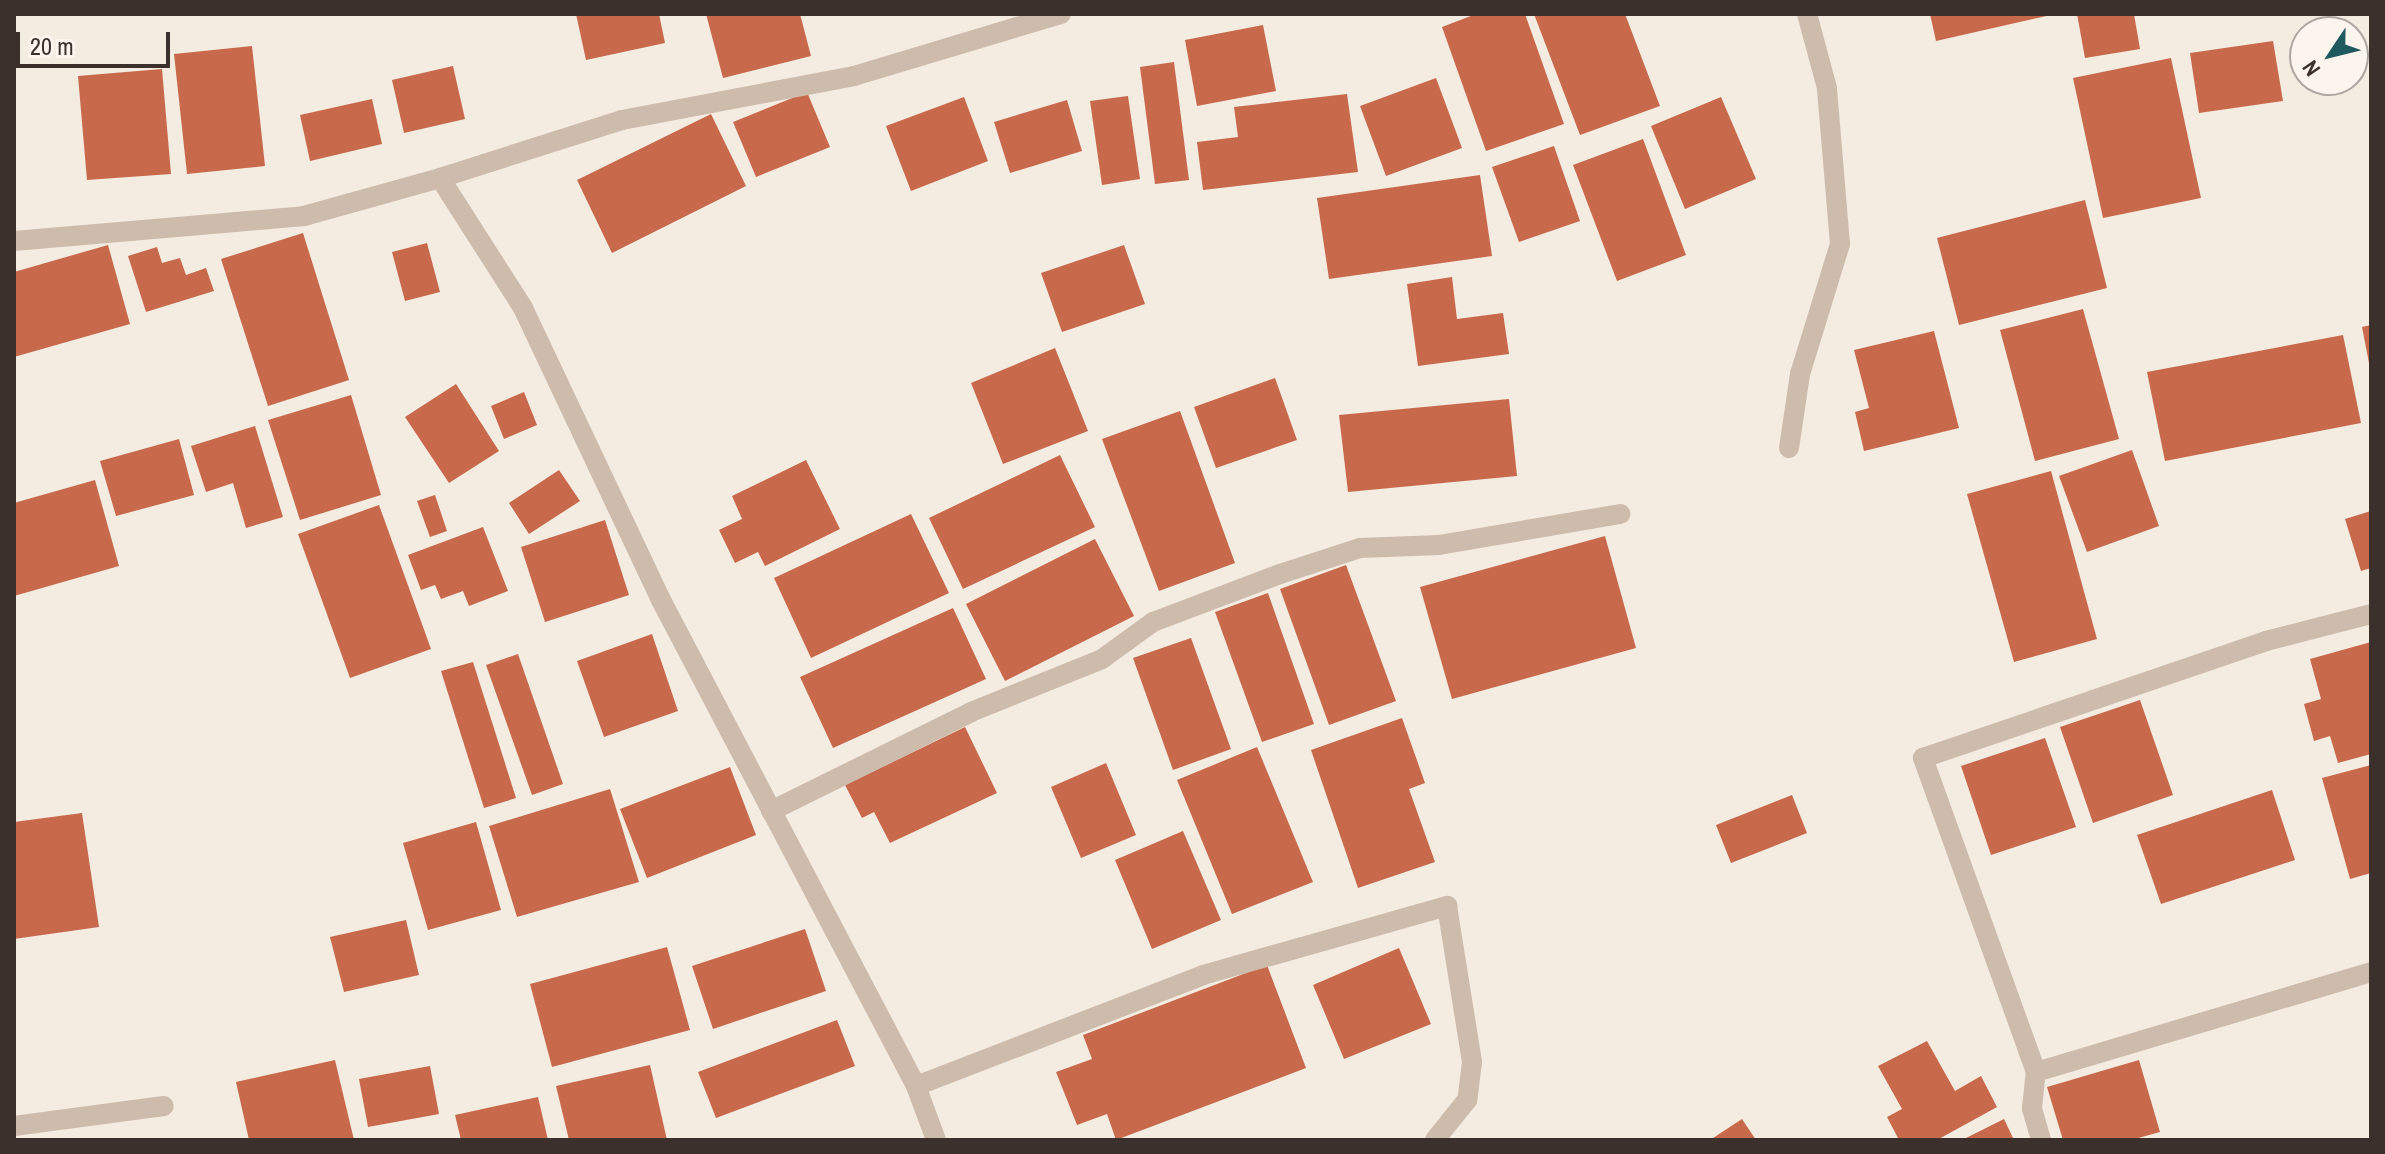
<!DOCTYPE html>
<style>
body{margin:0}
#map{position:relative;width:2385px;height:1154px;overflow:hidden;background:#f4ebe1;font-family:"Archivo Narrow",sans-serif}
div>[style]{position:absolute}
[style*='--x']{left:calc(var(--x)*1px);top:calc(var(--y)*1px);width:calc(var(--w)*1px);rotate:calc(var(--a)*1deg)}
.building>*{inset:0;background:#c8694b}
.minor>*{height:20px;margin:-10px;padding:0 10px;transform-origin:10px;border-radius:10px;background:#cdbbac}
span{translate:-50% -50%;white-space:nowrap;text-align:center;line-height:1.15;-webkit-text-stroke:8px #fbf5ee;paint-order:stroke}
.frame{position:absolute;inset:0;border:16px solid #3b302b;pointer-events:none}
.north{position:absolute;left:2289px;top:16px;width:80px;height:80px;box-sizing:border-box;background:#fbf5ee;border:2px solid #aea6a0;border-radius:50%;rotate:235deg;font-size:22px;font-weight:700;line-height:32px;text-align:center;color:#3b302b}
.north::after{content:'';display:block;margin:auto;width:28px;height:36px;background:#1f5a5e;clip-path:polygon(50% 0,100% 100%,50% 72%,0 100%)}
.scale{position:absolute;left:16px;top:32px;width:154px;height:36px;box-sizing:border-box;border:4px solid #3b302b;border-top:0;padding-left:10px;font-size:24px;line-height:28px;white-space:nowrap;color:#3b302b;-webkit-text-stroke:6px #fbf5ee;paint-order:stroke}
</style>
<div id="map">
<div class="building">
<i style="clip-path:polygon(576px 14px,659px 14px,665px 43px,586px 60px)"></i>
<i style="clip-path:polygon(706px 14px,800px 14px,811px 56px,723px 78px)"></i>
<i style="clip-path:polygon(1476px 14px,1525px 14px,1564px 124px,1486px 151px,1442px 27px)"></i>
<i style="clip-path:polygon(1534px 14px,1625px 14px,1660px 106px,1580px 135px)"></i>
<i style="clip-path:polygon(1930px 14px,2051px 14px,2051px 15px,1936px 41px)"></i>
<i style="clip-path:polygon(2077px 14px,2134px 14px,2140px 49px,2085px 58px)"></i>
<i style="clip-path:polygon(1263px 25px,1276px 91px,1197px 106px,1185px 40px)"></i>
<i style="clip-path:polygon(2273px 41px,2283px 101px,2199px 113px,2190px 53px)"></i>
<i style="clip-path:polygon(252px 46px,265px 166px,187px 174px,174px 54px)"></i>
<i style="clip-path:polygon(2171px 58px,2201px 198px,2103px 218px,2073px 78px)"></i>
<i style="clip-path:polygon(1174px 62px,1189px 180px,1155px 184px,1140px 67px)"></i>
<i style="clip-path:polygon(453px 66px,465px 119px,404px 133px,392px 80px)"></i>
<i style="clip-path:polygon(162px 69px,171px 174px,87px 180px,78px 76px)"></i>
<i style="clip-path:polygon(1436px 78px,1462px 148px,1386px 176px,1360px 106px)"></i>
<i style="clip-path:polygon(807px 92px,830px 147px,756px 177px,733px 122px)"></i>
<i style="clip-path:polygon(1347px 94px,1358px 172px,1203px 190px,1197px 142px,1238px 137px,1234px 107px)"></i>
<i style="clip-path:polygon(1128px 96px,1140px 179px,1102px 185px,1090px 101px)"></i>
<i style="clip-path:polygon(964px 97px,988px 161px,911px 191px,886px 126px)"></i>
<i style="clip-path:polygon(1721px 97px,1756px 179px,1685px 209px,1651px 126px)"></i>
<i style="clip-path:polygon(372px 99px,382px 144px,310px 161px,300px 115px)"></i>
<i style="clip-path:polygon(1067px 100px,1082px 151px,1010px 173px,994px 122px)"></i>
<i style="clip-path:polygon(711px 114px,746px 186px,612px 253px,577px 180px)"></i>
<i style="clip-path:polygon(1643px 139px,1686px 255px,1617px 281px,1573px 165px)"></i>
<i style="clip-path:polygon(1554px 146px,1580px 221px,1519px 242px,1492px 167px)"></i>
<i style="clip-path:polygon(1480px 175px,1492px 256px,1329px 279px,1317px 198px)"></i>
<i style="clip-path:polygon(2085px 200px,2107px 288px,1959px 325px,1937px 238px)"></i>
<i style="clip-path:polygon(303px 233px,349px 380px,268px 406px,221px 259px)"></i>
<i style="clip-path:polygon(427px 243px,440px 292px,405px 301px,392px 252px)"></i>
<i style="clip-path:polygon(108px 245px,130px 324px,14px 357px,14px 272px)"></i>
<i style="clip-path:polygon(1124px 245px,1145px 304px,1062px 332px,1041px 273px)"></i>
<i style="clip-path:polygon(157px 247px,162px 263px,180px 258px,186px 275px,206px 268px,214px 291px,146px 312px,128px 256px)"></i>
<i style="clip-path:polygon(1452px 277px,1457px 319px,1503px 313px,1509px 354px,1418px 366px,1407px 284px)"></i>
<i style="clip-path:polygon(2083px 309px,2119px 439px,2035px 461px,2000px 330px)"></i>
<i style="clip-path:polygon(2371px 325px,2371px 368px,2370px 368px,2362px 327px)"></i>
<i style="clip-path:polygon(1934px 331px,1959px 428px,1864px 451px,1855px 412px,1869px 408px,1854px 350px)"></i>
<i style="clip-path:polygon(2343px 335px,2361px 423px,2165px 461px,2147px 372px)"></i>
<i style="clip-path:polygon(1055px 348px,1088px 431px,1003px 464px,971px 383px)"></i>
<i style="clip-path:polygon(1275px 378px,1297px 440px,1216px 468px,1194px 407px)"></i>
<i style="clip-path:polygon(456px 384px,499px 451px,449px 483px,405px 417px)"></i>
<i style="clip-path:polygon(524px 392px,537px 425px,504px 439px,491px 406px)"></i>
<i style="clip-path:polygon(351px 395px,381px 495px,300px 520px,268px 420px)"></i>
<i style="clip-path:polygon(1509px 399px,1517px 476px,1348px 492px,1339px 415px)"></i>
<i style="clip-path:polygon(1180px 411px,1235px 563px,1159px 591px,1102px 439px)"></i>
<i style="clip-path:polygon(255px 426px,283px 517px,246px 528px,233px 483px,206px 492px,191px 446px)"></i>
<i style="clip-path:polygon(179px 439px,194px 495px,116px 516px,100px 461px)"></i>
<i style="clip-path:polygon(2132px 450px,2159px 526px,2087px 552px,2059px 476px)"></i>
<i style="clip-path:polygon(1060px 455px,1095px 527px,963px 589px,929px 518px)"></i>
<i style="clip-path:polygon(806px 460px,840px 529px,765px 566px,758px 552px,735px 563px,719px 530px,742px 519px,732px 496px)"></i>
<i style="clip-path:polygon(559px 470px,580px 501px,529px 534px,509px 503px)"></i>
<i style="clip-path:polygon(2051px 471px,2097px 639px,2014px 662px,1967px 494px)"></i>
<i style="clip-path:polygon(95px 480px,119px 566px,14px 596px,14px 503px)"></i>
<i style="clip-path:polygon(435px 495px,447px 531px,430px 537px,417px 501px)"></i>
<i style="clip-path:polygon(379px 505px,431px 649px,350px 678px,298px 534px)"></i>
<i style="clip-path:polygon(2371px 511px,2371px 568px,2361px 571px,2345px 519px)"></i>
<i style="clip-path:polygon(911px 514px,949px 593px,811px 658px,774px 578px)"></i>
<i style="clip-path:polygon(605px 520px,629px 595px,545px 622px,521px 547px)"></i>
<i style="clip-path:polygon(483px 527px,508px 591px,469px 606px,463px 591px,441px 599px,435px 585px,421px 590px,408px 555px)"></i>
<i style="clip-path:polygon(1605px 536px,1636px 648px,1452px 699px,1420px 587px)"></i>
<i style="clip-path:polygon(1095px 539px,1134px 616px,1005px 681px,966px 604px)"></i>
<i style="clip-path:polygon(1346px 565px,1396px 701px,1329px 725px,1280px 589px)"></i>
<i style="clip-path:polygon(1268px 593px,1314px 724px,1262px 742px,1215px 612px)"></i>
<i style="clip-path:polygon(953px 608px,986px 679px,833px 748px,800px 677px)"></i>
<i style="clip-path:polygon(652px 634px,678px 711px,604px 737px,577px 661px)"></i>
<i style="clip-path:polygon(1191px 638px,1231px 749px,1173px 770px,1133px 658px)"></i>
<i style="clip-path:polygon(2371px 642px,2371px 754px,2338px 763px,2330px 736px,2314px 741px,2304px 704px,2321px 699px,2310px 659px)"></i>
<i style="clip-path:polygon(518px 654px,563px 784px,532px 795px,486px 665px)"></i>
<i style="clip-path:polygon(473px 662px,516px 798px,484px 808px,441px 671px)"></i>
<i style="clip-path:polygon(2140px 700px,2173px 795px,2093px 823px,2060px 727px)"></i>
<i style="clip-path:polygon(1402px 718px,1425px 783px,1409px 789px,1435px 862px,1358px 888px,1311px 750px)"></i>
<i style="clip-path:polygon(965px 727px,997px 793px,890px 843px,874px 812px,862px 818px,845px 785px)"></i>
<i style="clip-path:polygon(2045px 738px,2076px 827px,1991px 855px,1961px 766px)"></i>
<i style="clip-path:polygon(1257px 747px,1313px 882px,1232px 914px,1177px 780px)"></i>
<i style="clip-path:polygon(1106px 763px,1136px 835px,1081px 858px,1051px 787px)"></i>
<i style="clip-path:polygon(2371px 765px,2371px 873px,2350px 879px,2322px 778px)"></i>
<i style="clip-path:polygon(730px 767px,756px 835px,647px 878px,620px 809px)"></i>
<i style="clip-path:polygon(610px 789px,639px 882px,517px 917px,489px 826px)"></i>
<i style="clip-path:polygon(2272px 790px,2295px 860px,2161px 904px,2137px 835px)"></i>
<i style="clip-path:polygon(1792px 795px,1807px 833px,1731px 863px,1716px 825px)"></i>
<i style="clip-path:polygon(82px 813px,99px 927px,14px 939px,14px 822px)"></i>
<i style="clip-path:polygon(476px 822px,501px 910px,428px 930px,403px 843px)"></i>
<i style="clip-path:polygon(1183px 831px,1221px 920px,1152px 949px,1115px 860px)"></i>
<i style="clip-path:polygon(406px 920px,419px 975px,344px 992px,330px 937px)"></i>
<i style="clip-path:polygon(805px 929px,826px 991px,713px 1029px,692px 966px)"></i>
<i style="clip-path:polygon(667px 947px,690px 1030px,552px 1067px,530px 984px)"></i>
<i style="clip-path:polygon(1399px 948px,1431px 1024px,1344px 1059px,1313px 985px)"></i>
<i style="clip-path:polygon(1267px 965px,1306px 1068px,1116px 1140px,1107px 1114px,1077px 1125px,1056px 1072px,1092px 1059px,1083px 1035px)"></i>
<i style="clip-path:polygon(837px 1020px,855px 1066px,716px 1118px,698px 1072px)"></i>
<i style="clip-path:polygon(1927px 1041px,1955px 1091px,1981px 1076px,1997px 1107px,1937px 1140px,1899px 1140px,1887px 1117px,1902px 1109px,1878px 1066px)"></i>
<i style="clip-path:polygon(335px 1060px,354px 1140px,249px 1140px,236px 1082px)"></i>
<i style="clip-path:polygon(2139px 1060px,2160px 1132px,2131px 1140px,2063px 1140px,2047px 1087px)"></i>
<i style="clip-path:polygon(650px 1065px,667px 1140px,569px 1140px,556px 1086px)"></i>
<i style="clip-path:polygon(430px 1066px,439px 1114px,368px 1127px,359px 1079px)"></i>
<i style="clip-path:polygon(538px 1097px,548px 1140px,461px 1140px,455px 1115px)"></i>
<i style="clip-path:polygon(1742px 1119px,1756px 1140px,1710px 1140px)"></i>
<i style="clip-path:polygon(2004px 1119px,2014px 1140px,1962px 1140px)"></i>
</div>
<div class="minor">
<i style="--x:440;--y:178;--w:191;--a:-17.7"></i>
<i style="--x:622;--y:120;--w:236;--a:-10.7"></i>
<i style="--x:854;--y:76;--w:216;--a:-16.7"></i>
<i style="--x:14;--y:241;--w:291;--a:-4.9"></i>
<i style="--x:304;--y:216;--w:141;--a:-15.6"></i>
<i style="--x:440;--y:178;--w:154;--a:57.4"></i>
<i style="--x:523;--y:308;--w:323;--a:64.7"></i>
<i style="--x:661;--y:600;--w:549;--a:62.31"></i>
<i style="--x:916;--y:1086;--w:58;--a:69.7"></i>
<i style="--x:1789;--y:448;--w:75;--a:-81.5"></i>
<i style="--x:1800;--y:374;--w:136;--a:-72.9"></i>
<i style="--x:1840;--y:244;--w:157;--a:-94.8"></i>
<i style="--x:1827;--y:88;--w:77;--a:-105.1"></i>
<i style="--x:771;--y:811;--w:223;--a:-26.3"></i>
<i style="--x:971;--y:712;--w:141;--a:-22"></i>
<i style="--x:1102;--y:659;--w:63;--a:-36"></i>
<i style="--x:1153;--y:622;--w:136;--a:-20.7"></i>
<i style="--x:1280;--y:574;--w:84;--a:-18"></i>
<i style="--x:1360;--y:548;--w:79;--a:-2.2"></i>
<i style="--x:1439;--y:545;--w:184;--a:-9.7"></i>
<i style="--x:2036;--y:1072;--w:334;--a:-109.8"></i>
<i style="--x:1923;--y:758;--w:362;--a:-18.8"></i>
<i style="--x:2266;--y:641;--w:108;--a:-14.4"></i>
<i style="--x:916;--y:1086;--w:308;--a:-21.1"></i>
<i style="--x:1203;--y:975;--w:254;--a:-15.8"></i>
<i style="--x:1447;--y:906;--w:158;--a:80.9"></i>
<i style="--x:1472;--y:1062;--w:38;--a:97"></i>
<i style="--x:1467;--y:1100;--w:51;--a:128.7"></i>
<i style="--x:14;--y:1126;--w:151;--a:-7.6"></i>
<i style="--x:2041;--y:1140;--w:33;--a:-106"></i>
<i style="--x:2032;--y:1108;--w:36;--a:-84"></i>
<i style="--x:2036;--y:1072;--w:350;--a:-16.6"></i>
</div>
<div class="frame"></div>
<div class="north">N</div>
<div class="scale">20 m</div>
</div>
